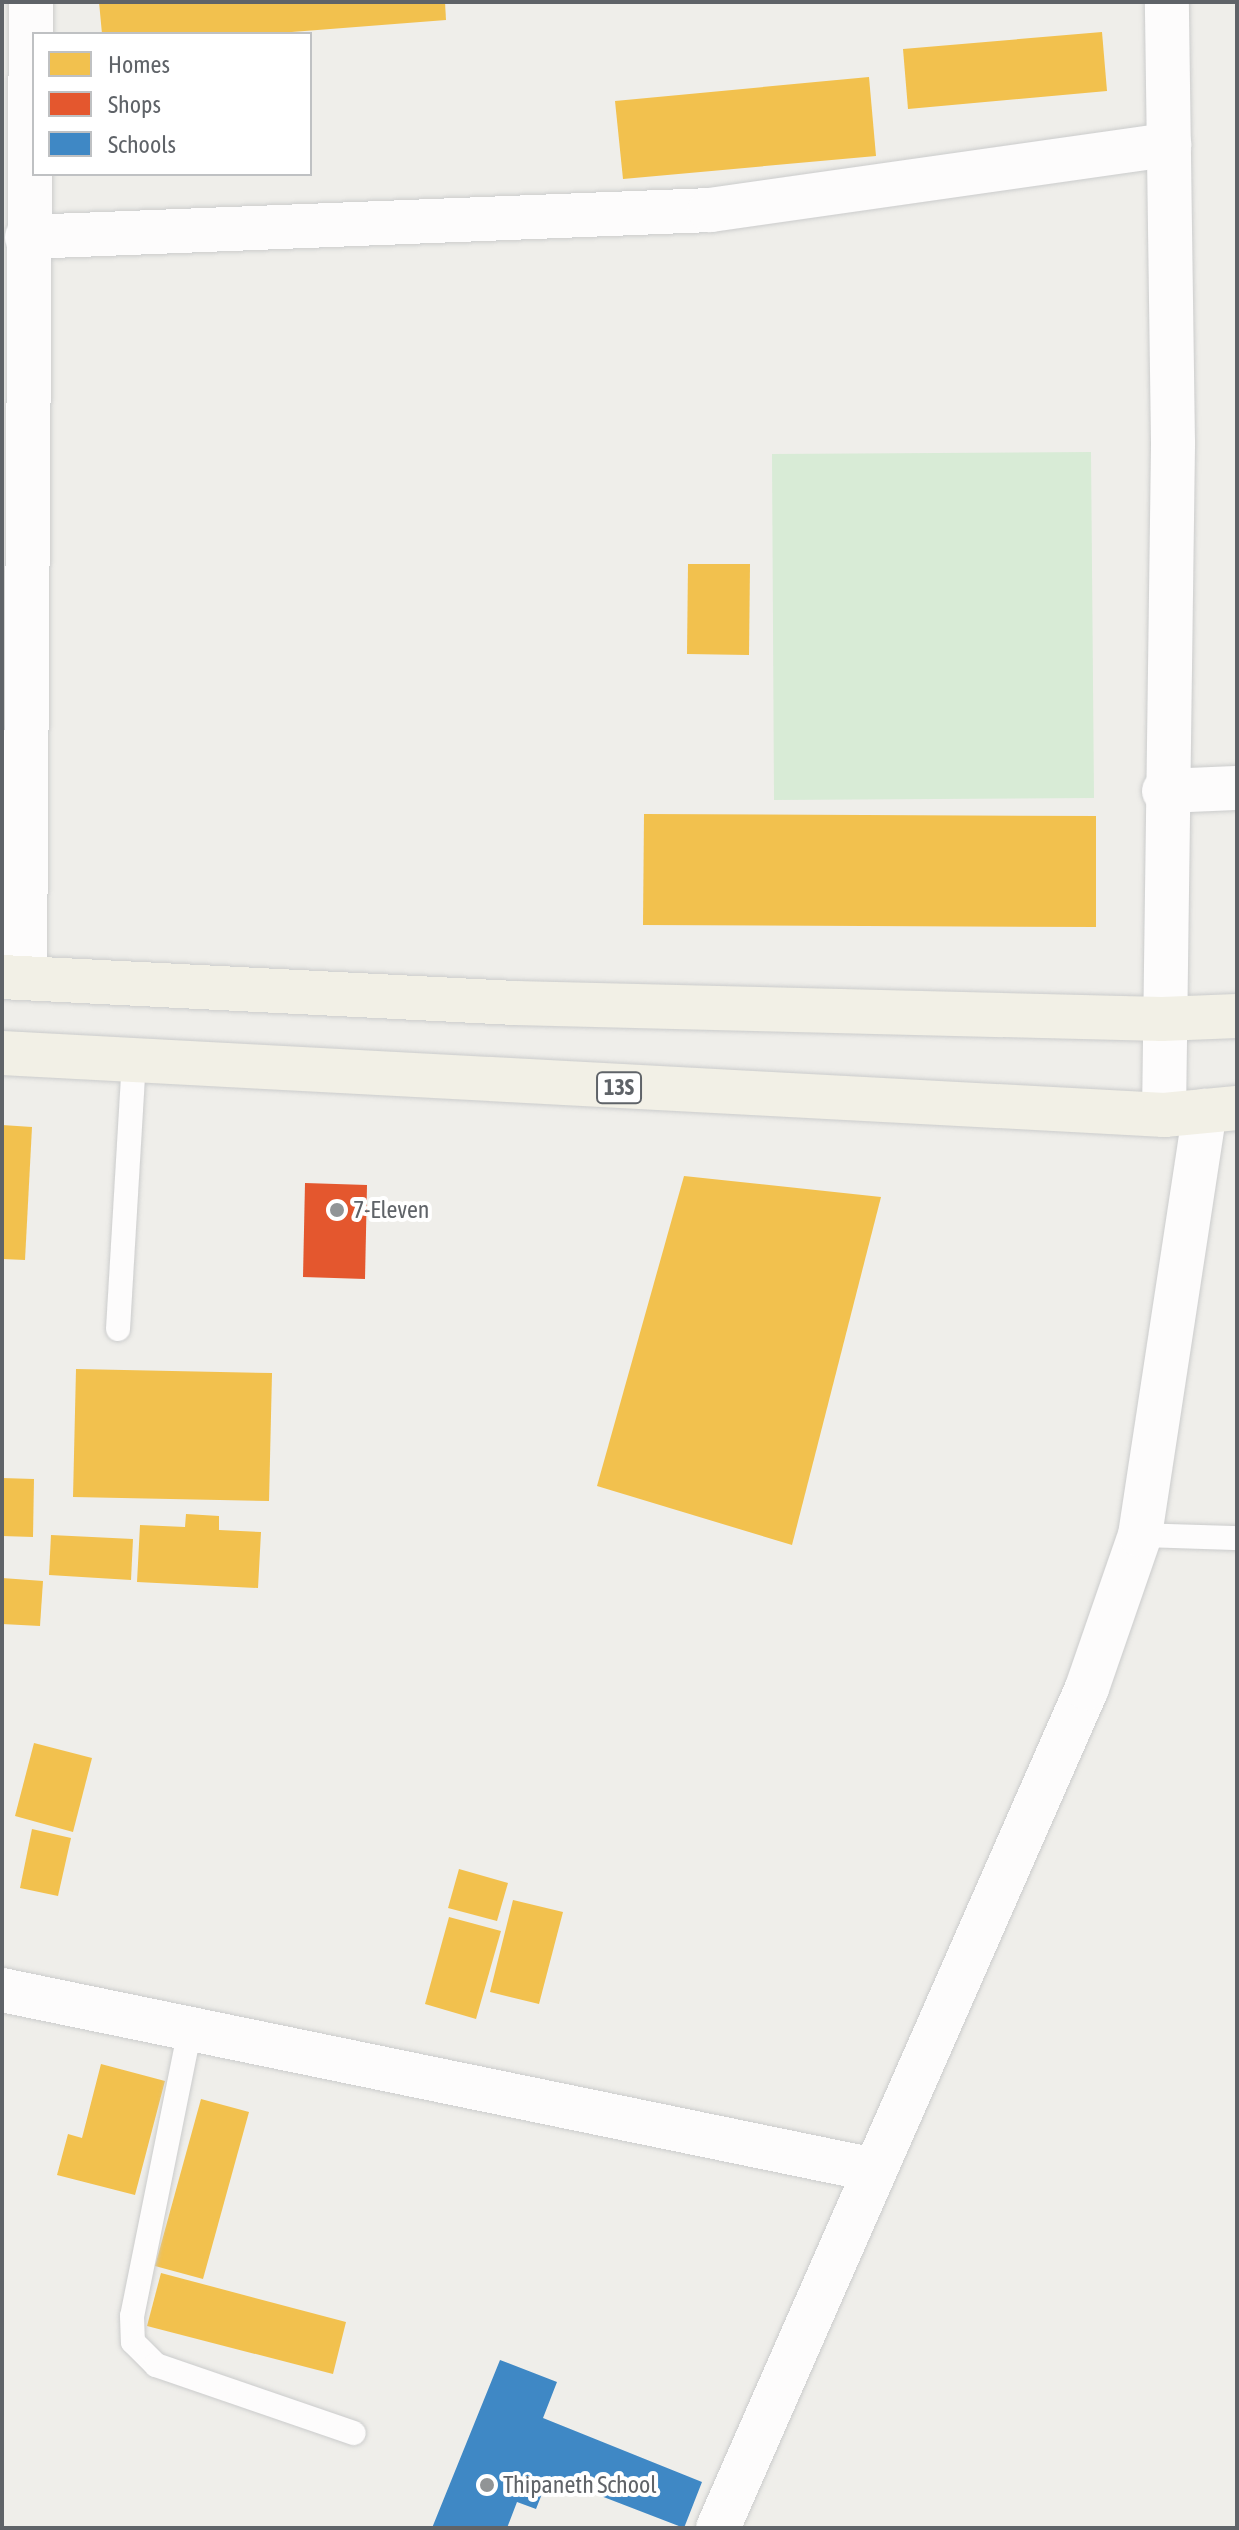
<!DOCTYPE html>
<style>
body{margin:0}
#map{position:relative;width:1239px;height:2530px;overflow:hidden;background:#efeeea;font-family:"Asap Condensed",sans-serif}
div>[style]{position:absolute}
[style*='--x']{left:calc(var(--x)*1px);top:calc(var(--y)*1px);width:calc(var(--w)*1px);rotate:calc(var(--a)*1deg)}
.green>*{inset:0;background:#d8ebd6}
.homes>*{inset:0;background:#f2c14e}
.shops>*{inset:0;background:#e4572e}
.schools>*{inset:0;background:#3f88c5}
.roads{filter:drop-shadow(0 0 2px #cbcccc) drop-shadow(0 0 2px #cbcccc)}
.service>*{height:24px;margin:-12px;padding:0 12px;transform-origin:12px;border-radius:12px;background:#fdfcfc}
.minor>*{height:44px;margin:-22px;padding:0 22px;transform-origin:22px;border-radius:22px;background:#fdfcfc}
.trunk>*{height:44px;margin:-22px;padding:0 22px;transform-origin:22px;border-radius:22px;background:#f2f0e6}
.dots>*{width:22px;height:22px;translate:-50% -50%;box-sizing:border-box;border:4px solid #fff;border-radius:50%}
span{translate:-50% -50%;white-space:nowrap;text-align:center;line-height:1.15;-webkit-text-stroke:8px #fff;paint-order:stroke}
.shield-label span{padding:2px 6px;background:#fff;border:2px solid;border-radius:6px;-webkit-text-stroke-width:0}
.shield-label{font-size:22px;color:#5f6368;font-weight:700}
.poi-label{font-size:24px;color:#5f6368}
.left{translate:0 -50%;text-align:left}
.frame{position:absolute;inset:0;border:4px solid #5f6368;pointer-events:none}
.legend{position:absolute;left:32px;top:32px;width:280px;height:144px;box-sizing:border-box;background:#fff;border:2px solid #bfc1c3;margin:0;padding:10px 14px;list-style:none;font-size:24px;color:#5f6368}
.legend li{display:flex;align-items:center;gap:16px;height:40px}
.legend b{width:40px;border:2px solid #bfc1c3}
</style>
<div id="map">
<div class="green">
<i style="clip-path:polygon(1091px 452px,1094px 798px,774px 800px,772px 454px)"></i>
</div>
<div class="homes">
<i style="clip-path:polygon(99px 2px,445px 2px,446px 20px,266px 34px,102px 34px)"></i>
<i style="clip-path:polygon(1102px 32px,1107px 91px,908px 109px,903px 49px)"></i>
<i style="clip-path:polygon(869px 77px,876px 156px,623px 179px,615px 101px)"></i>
<i style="clip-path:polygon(688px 564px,750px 564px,749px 655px,687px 654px)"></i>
<i style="clip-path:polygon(644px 814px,1096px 816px,1096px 927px,643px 925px)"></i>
<i style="clip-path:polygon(2px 1125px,32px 1127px,25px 1260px,2px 1259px)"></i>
<i style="clip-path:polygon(684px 1176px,881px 1197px,792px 1545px,597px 1486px)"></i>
<i style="clip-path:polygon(76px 1369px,272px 1373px,269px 1501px,73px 1497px)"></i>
<i style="clip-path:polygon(2px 1478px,34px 1479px,33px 1537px,2px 1536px)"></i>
<i style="clip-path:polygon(186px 1514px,219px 1516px,219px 1530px,261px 1532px,258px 1588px,137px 1582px,140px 1525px,185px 1527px)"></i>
<i style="clip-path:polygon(51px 1535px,133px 1539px,131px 1580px,49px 1575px)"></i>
<i style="clip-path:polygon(2px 1578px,43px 1581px,40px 1626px,2px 1624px)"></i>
<i style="clip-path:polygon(34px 1743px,92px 1758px,73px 1832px,15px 1816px)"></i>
<i style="clip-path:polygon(32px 1829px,71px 1838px,58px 1896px,20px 1888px)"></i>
<i style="clip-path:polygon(459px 1869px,508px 1883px,497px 1921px,448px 1908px)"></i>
<i style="clip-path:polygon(513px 1900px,563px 1912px,539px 2004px,490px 1992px)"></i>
<i style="clip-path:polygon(449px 1917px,501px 1931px,476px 2019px,425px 2004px)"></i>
<i style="clip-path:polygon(101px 2064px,165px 2081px,135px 2195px,57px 2175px,68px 2134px,82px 2138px)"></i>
<i style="clip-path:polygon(201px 2099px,249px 2112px,203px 2279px,155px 2266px)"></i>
<i style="clip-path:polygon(161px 2273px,346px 2322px,333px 2374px,147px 2326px)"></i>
</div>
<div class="shops">
<i style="clip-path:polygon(305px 1183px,367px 1185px,365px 1279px,303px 1277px)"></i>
</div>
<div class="schools">
<i style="clip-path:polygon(500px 2360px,557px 2382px,543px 2418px,702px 2482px,684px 2528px,549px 2476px,536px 2509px,517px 2502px,507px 2528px,432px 2528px)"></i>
</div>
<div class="roads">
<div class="service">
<i style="--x:118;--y:1329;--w:267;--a:-86.6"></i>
<i style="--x:1140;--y:1535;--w:97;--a:1.8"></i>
<i style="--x:190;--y:2029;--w:293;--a:101.4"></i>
<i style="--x:132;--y:2316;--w:26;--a:88"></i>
<i style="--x:133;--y:2342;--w:33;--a:45"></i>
<i style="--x:156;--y:2365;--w:209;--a:19"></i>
</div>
<div class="minor">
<i style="--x:27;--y:237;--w:684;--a:-2.26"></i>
<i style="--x:710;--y:210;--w:464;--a:-8.1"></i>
<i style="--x:1164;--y:791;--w:73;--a:-2.4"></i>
<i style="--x:25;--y:978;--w:976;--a:-89.65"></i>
<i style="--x:1164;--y:1115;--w:672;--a:-89.23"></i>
<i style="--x:1173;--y:443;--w:441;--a:-90.8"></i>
<i style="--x:2;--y:1990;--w:890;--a:11.66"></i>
<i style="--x:718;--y:2528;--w:917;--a:-66.28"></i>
<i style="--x:1087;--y:1688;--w:162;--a:-70.9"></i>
<i style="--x:1140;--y:1535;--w:429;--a:-81.3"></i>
</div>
<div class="trunk">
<i style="--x:2;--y:977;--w:514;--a:2.9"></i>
<i style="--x:515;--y:1003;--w:647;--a:1.42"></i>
<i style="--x:1162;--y:1019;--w:75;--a:-2.3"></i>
<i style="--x:2;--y:1053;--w:1164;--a:3.05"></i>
<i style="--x:1164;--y:1115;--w:73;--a:-5.5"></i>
</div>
</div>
<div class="dots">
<i style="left:337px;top:1210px;background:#919496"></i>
<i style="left:487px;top:2485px;background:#919496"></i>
</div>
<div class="shield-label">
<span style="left:619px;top:1088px">13S</span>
</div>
<div class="poi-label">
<span class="left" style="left:353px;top:1210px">7-Eleven</span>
<span class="left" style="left:503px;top:2485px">Thipaneth School</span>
</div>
<div class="frame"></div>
<ul class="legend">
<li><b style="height:22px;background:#f2c14e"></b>Homes</li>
<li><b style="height:22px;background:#e4572e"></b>Shops</li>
<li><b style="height:22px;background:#3f88c5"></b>Schools</li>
</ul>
</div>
